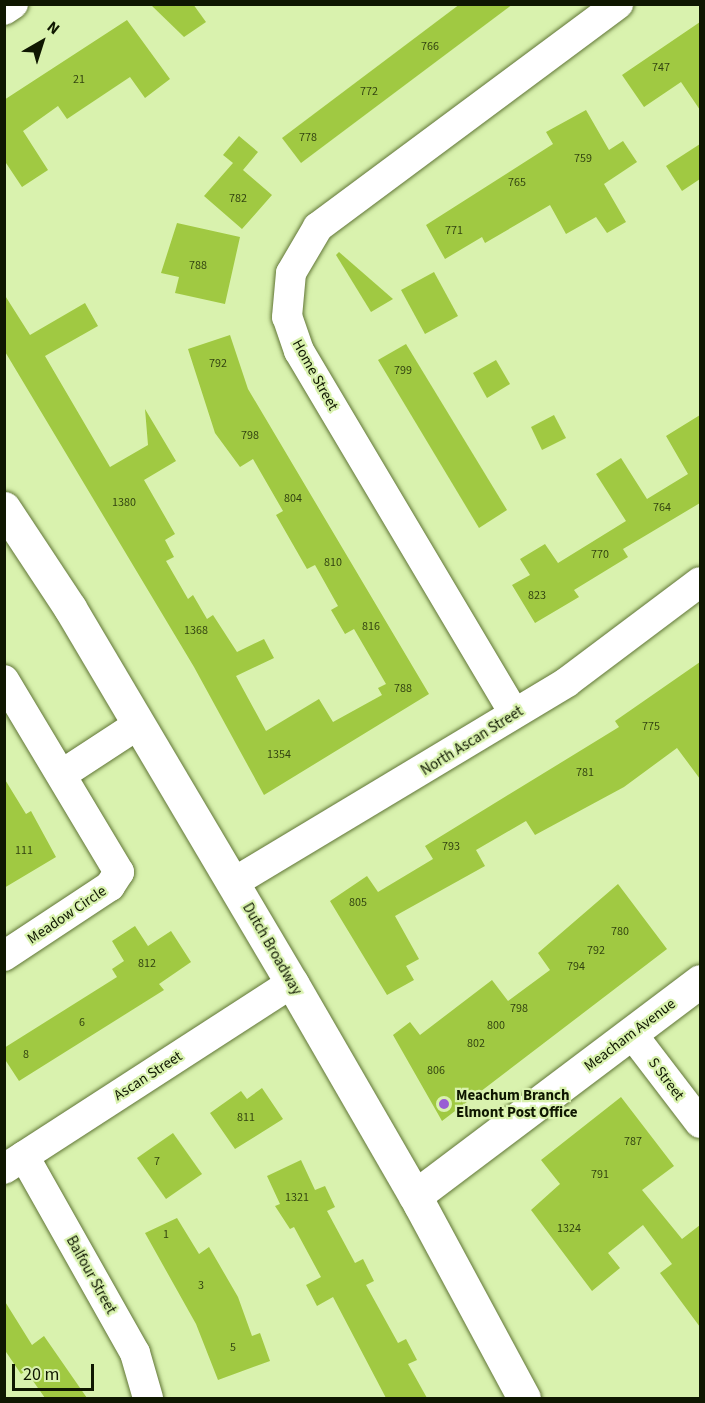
<!DOCTYPE html>
<style>
body{margin:0}
#map{position:relative;width:705px;height:1403px;overflow:hidden;background:#d9f2ae;font-family:"Source Sans 3",sans-serif}
div>[style]{position:absolute}
[style*='--x']{left:calc(var(--x)*1px);top:calc(var(--y)*1px);width:calc(var(--w)*1px);rotate:calc(var(--a)*1deg)}
.building>*{inset:0;background:#a0c942}
.roads{filter:drop-shadow(0 0 2px #617637) drop-shadow(0 0 2px #617637)}
.minor>*{height:30px;margin:-15px;padding:0 15px;transform-origin:15px;border-radius:15px;background:#fff}
.major>*{height:33px;margin:-16.5px;padding:0 16.5px;transform-origin:16.5px;border-radius:16.5px;background:#fff}
.dots>*{width:16px;height:16px;translate:-50% -50%;box-sizing:border-box;border:3px solid #d9f2ae;border-radius:50%}
span{translate:-50% -50%;white-space:nowrap;text-align:center;line-height:1.15;-webkit-text-stroke:4.5px #d9f2ae;paint-order:stroke}
.number-label{font-size:12px;color:#341}
.number-label span{-webkit-text-stroke-width:0}
.street-label{font-size:15px;color:#0f1701}
.poi-label{font-size:15px;color:#0f1701;font-weight:700}
.left{translate:0 -50%;text-align:left}
.frame{position:absolute;inset:0;border:6px solid #0f1701;pointer-events:none}
.north{position:absolute;left:12px;top:12px;width:60px;height:60px;-webkit-text-stroke:4px #d9f2ae;paint-order:stroke;rotate:39deg;font-size:16px;font-weight:700;line-height:24px;text-align:center;color:#0f1701}
.north::after{content:'';display:block;margin:auto;width:21px;height:27px;background:#0f1701;clip-path:polygon(50% 0,100% 100%,50% 72%,0 100%)}
.scale{position:absolute;left:12px;top:1364px;width:82px;height:27px;box-sizing:border-box;border:3px solid #0f1701;border-top:0;padding-left:8px;font-size:18px;line-height:21px;white-space:nowrap;color:#0f1701;-webkit-text-stroke:4px #d9f2ae;paint-order:stroke}
</style>
<div id="map">
<div class="building">
<i style="clip-path:polygon(150px 4px,193px 4px,206px 22px,184px 37px)"></i>
<i style="clip-path:polygon(460px 4px,513px 4px,301px 163px,282px 138px)"></i>
<i style="clip-path:polygon(127px 20px,170px 79px,145px 98px,130px 77px,67px 119px,58px 106px,23px 131px,48px 170px,22px 187px,4px 160px,4px 100px)"></i>
<i style="clip-path:polygon(700px 22px,700px 110px,681px 82px,644px 107px,622px 75px)"></i>
<i style="clip-path:polygon(586px 110px,609px 150px,623px 141px,637px 162px,604px 184px,626px 222px,607px 233px,596px 217px,566px 234px,550px 205px,485px 243px,482px 237px,445px 259px,426px 225px,553px 144px,546px 132px)"></i>
<i style="clip-path:polygon(239px 136px,258px 152px,243px 170px,272px 195px,242px 229px,204px 196px,233px 163px,223px 155px)"></i>
<i style="clip-path:polygon(700px 144px,700px 179px,682px 191px,666px 166px)"></i>
<i style="clip-path:polygon(177px 223px,240px 237px,225px 304px,175px 293px,179px 277px,161px 273px)"></i>
<i style="clip-path:polygon(339px 252px,393px 299px,371px 312px,336px 255px)"></i>
<i style="clip-path:polygon(434px 272px,458px 316px,425px 334px,401px 290px)"></i>
<i style="clip-path:polygon(4px 294px,30px 335px,85px 303px,98px 326px,45px 356px,110px 467px,148px 445px,145px 409px,176px 461px,144px 480px,175px 534px,165px 540px,174px 557px,166px 561px,188px 599px,193px 595px,207px 619px,213px 615px,237px 652px,264px 639px,274px 658px,236px 676px,266px 731px,319px 699px,333px 722px,382px 695px,378px 688px,386px 684px,354px 629px,345px 634px,331px 610px,338px 606px,315px 565px,307px 569px,276px 515px,283px 511px,253px 459px,240px 467px,215px 433px,188px 349px,230px 335px,248px 389px,429px 694px,264px 795px,194px 667px,4px 350px)"></i>
<i style="clip-path:polygon(406px 344px,507px 510px,479px 528px,378px 360px)"></i>
<i style="clip-path:polygon(496px 360px,510px 384px,487px 398px,473px 373px)"></i>
<i style="clip-path:polygon(554px 415px,566px 438px,542px 450px,531px 427px)"></i>
<i style="clip-path:polygon(700px 415px,700px 503px,623px 549px,628px 557px,574px 590px,579px 597px,535px 623px,512px 585px,530px 575px,520px 559px,545px 544px,558px 563px,626px 521px,596px 474px,621px 458px,647px 499px,688px 474px,666px 436px)"></i>
<i style="clip-path:polygon(700px 662px,700px 779px,677px 748px,624px 787px,535px 835px,526px 821px,476px 850px,485px 866px,395px 916px,419px 959px,406px 966px,414px 980px,387px 995px,330px 901px,367px 876px,378px 892px,433px 859px,425px 846px,619px 727px,615px 721px)"></i>
<i style="clip-path:polygon(4px 778px,26px 814px,31px 811px,56px 857px,4px 888px)"></i>
<i style="clip-path:polygon(618px 884px,667px 949px,442px 1121px,393px 1035px,410px 1022px,420px 1035px,492px 980px,508px 1001px,550px 970px,538px 953px)"></i>
<i style="clip-path:polygon(135px 926px,148px 946px,171px 931px,191px 962px,159px 984px,164px 990px,19px 1081px,4px 1058px,4px 1048px,117px 977px,112px 969px,124px 961px,112px 941px)"></i>
<i style="clip-path:polygon(262px 1088px,283px 1119px,235px 1149px,210px 1113px,241px 1091px,247px 1099px)"></i>
<i style="clip-path:polygon(621px 1097px,674px 1166px,642px 1190px,682px 1239px,700px 1225px,700px 1327px,660px 1273px,672px 1264px,643px 1225px,608px 1253px,620px 1268px,592px 1291px,531px 1210px,560px 1184px,541px 1160px)"></i>
<i style="clip-path:polygon(173px 1133px,202px 1174px,166px 1199px,137px 1158px)"></i>
<i style="clip-path:polygon(301px 1160px,315px 1190px,325px 1186px,335px 1207px,327px 1211px,355px 1263px,363px 1259px,374px 1281px,366px 1285px,398px 1343px,406px 1339px,417px 1360px,408px 1364px,427px 1398px,386px 1398px,333px 1297px,317px 1306px,306px 1285px,321px 1277px,294px 1227px,290px 1229px,275px 1206px,280px 1204px,267px 1176px)"></i>
<i style="clip-path:polygon(177px 1218px,199px 1254px,209px 1247px,238px 1297px,252px 1336px,260px 1333px,270px 1361px,218px 1380px,196px 1324px,145px 1233px)"></i>
<i style="clip-path:polygon(4px 1300px,32px 1345px,44px 1336px,87px 1398px,45px 1398px,26px 1371px,21px 1374px,4px 1349px)"></i>
</div>
<div class="roads">
<div class="minor">
<i style="--x:4;--y:10;--w:11;--a:-34"></i>
<i style="--x:4;--y:680;--w:224;--a:59.1"></i>
<i style="--x:119;--y:872;--w:17;--a:123"></i>
<i style="--x:110;--y:886;--w:127;--a:146.6"></i>
<i style="--x:514;--y:713;--w:421;--a:-120.7"></i>
<i style="--x:299;--y:351;--w:36;--a:-109"></i>
<i style="--x:287;--y:317;--w:44;--a:-84.8"></i>
<i style="--x:291;--y:273;--w:53;--a:-59.6"></i>
<i style="--x:318;--y:227;--w:374;--a:-36.6"></i>
<i style="--x:64;--y:773;--w:90;--a:-33.2"></i>
<i style="--x:233;--y:883;--w:390;--a:-31"></i>
<i style="--x:567;--y:682;--w:166;--a:-36.9"></i>
<i style="--x:632;--y:1034;--w:112;--a:52.6"></i>
<i style="--x:24;--y:1156;--w:226;--a:60.6"></i>
<i style="--x:135;--y:1353;--w:47;--a:73.9"></i>
<i style="--x:4;--y:1169;--w:343;--a:-32.9"></i>
</div>
<div class="major">
<i style="--x:4;--y:508;--w:120;--a:56.6"></i>
<i style="--x:70;--y:608;--w:436;--a:59.4"></i>
<i style="--x:292;--y:983;--w:256;--a:60"></i>
<i style="--x:420;--y:1205;--w:219;--a:61.7"></i>
<i style="--x:415;--y:1196;--w:357;--a:-37"></i>
</div>
</div>
<div class="dots">
<i style="left:444px;top:1104px;background:#995dd4"></i>
</div>
<div class="number-label">
<span style="left:430px;top:47px">766</span>
<span style="left:661px;top:68px">747</span>
<span style="left:79px;top:80px">21</span>
<span style="left:369px;top:92px">772</span>
<span style="left:308px;top:138px">778</span>
<span style="left:583px;top:159px">759</span>
<span style="left:517px;top:183px">765</span>
<span style="left:238px;top:199px">782</span>
<span style="left:454px;top:231px">771</span>
<span style="left:198px;top:266px">788</span>
<span style="left:218px;top:364px">792</span>
<span style="left:403px;top:371px">799</span>
<span style="left:250px;top:436px">798</span>
<span style="left:293px;top:499px">804</span>
<span style="left:124px;top:503px">1380</span>
<span style="left:662px;top:508px">764</span>
<span style="left:600px;top:555px">770</span>
<span style="left:333px;top:563px">810</span>
<span style="left:537px;top:596px">823</span>
<span style="left:371px;top:627px">816</span>
<span style="left:196px;top:631px">1368</span>
<span style="left:403px;top:689px">788</span>
<span style="left:651px;top:727px">775</span>
<span style="left:279px;top:755px">1354</span>
<span style="left:585px;top:773px">781</span>
<span style="left:451px;top:847px">793</span>
<span style="left:24px;top:851px">111</span>
<span style="left:358px;top:903px">805</span>
<span style="left:620px;top:932px">780</span>
<span style="left:596px;top:951px">792</span>
<span style="left:147px;top:964px">812</span>
<span style="left:576px;top:967px">794</span>
<span style="left:519px;top:1009px">798</span>
<span style="left:82px;top:1023px">6</span>
<span style="left:496px;top:1026px">800</span>
<span style="left:476px;top:1044px">802</span>
<span style="left:26px;top:1055px">8</span>
<span style="left:436px;top:1071px">806</span>
<span style="left:246px;top:1118px">811</span>
<span style="left:633px;top:1142px">787</span>
<span style="left:157px;top:1162px">7</span>
<span style="left:600px;top:1175px">791</span>
<span style="left:297px;top:1198px">1321</span>
<span style="left:569px;top:1229px">1324</span>
<span style="left:166px;top:1235px">1</span>
<span style="left:201px;top:1286px">3</span>
<span style="left:233px;top:1348px">5</span>
</div>
<div class="street-label">
<span style="left:315px;top:375px;rotate:61deg">Home Street</span>
<span style="left:472px;top:741px;rotate:-32deg">North Ascan Street</span>
<span style="left:67px;top:915px;rotate:-34deg">Meadow Circle</span>
<span style="left:272px;top:949px;rotate:60deg">Dutch Broadway</span>
<span style="left:630px;top:1035px;rotate:-37deg">Meacham Avenue</span>
<span style="left:148px;top:1076px;rotate:-33deg">Ascan Street</span>
<span style="left:666px;top:1079px;rotate:53deg">S Street</span>
<span style="left:91px;top:1275px;rotate:61deg">Balfour Street</span>
</div>
<div class="poi-label">
<span class="left" style="left:456px;top:1104px">Meachum Branch<br>Elmont Post Office</span>
</div>
<div class="frame"></div>
<div class="north">N</div>
<div class="scale">20 m</div>
</div>
